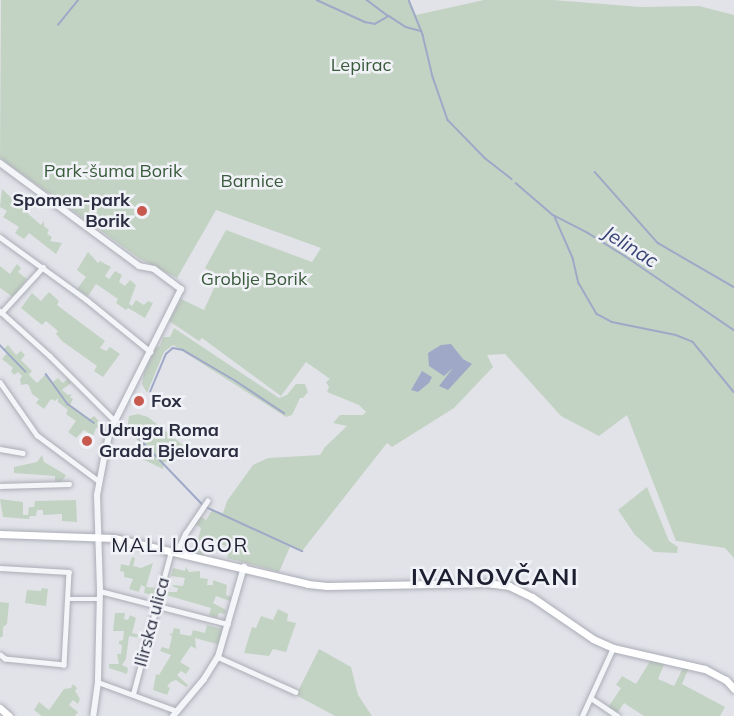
<!DOCTYPE html>
<meta charset="utf-8">
<style>
body{margin:0}
#map{position:relative;width:734px;height:716px;overflow:hidden;background:#e2e3e9;font-family:Mulish,sans-serif}
div>[style]{position:absolute}
[style*='--x']{left:calc(var(--x)*1px);top:calc(var(--y)*1px);width:calc(var(--w)*1px);rotate:calc(var(--a)*1deg)}
.green>*{inset:0;background:#c3d3c3}
.water>*{inset:0;background:#9fa9c7}
.stream>*{height:1.5px;margin:-0.75px;padding:0 0.75px;transform-origin:0.75px;border-radius:0.75px;background:#9fa9c7}
.roads{filter:drop-shadow(0 0 2px #abacb6) drop-shadow(0 0 2px #abacb6)}
.minor>*{height:4.5px;margin:-2.25px;padding:0 2.25px;transform-origin:2.25px;border-radius:2.25px;background:#f4f5f8}
.tertiary>*{height:6px;margin:-3px;padding:0 3px;transform-origin:3px;border-radius:3px;background:#f4f5f8}
.secondary>*{height:7px;margin:-3.5px;padding:0 3.5px;transform-origin:3.5px;border-radius:3.5px;background:#fff}
.dots>*{width:16px;height:16px;translate:-50% -50%;box-sizing:border-box;border:3px solid #f1f2f7;border-radius:50%}
span{translate:-50% -50%;white-space:nowrap;text-align:center;line-height:1.15;-webkit-text-stroke:5px #f1f2f7;paint-order:stroke}
.park-label{font-size:18px;color:#395b3b}
.poi-label{font-size:18px;color:#2b2d40;font-weight:700}
.right{translate:-100% -50%;text-align:right}
.left{translate:0 -50%;text-align:left}
.street-label{font-size:18px;color:#2b2d40}
.water-label{font-size:20px;color:#374372;font-style:italic}
.neighbourhood-label{font-size:20px;color:#1d1f31;letter-spacing:1.5px}
.district-label{font-size:24px;color:#1d1f31;font-weight:700;letter-spacing:1.5px}
</style>
<div id="map">
<div class="green">
<i style="clip-path:polygon(1px 0,409px 0,416px 15px,484px 0,553px 0,641px 7px,699px 6px,734px 15px,734px 558px,725px 548px,676px 541px,627px 415px,599px 436px,561px 416px,505px 354px,487px 355px,493px 367px,454px 408px,392px 447px,387px 443px,302px 551px,290px 547px,279px 572px,227px 558px,230px 547px,207px 541px,203px 557px,194px 555px,201px 528px,192px 522px,197px 514px,206px 520px,212px 510px,223px 513px,227px 501px,253px 465px,268px 458px,320px 455px,325px 447px,347px 426px,333px 423px,340px 415px,363px 415px,366px 412px,359px 405px,327px 392px,329px 387px,326px 382px,330px 379px,306px 362px,281px 396px,202px 338px,199px 341px,169px 321px,181px 299px,204px 310px,219px 277px,205px 268px,226px 230px,312px 262px,321px 248px,216px 210px,177px 278px,140px 259px,0 158px)"></i>
<i style="clip-path:polygon(2px 189px,16px 202px,20px 197px,28px 205px,25px 211px,41px 225px,44px 221px,44px 226px,49px 230px,47px 234px,52px 237px,50px 241px,62px 243px,56px 254px,29px 233px,24px 239px,15px 233px,19px 227px,3px 217px,7px 211px,0 207px)"></i>
<i style="clip-path:polygon(88px 252px,98px 263px,100px 261px,111px 267px,105px 276px,109px 279px,115px 271px,122px 275px,119px 282px,125px 286px,130px 280px,136px 285px,129px 304px,132px 306px,136px 300px,144px 305px,148px 301px,153px 303px,145px 318px,128px 308px,126px 310px,116px 303px,118px 299px,96px 284px,88px 296px,77px 289px,86px 277px,77px 270px)"></i>
<i style="clip-path:polygon(17px 264px,21px 268px,18px 272px,27px 279px,13px 297px,0 288px,0 266px,10px 274px)"></i>
<i style="clip-path:polygon(49px 292px,59px 301px,57px 305px,105px 341px,100px 348px,106px 351px,110px 347px,120px 354px,103px 377px,94px 371px,97px 366px,62px 341px,56px 334px,58px 331px,46px 321px,42px 325px,21px 308px,32px 293px,41px 301px)"></i>
<i style="clip-path:polygon(174px 328px,279px 398px,287px 395px,296px 384px,305px 384px,308px 392px,303px 398px,300px 398px,292px 415px,286px 417px,173px 345px,164px 352px,147px 393px,142px 384px,144px 373px,155px 348px,160px 346px,163px 337px,170px 337px)"></i>
<i style="clip-path:polygon(8px 345px,16px 355px,21px 351px,25px 355px,21px 360px,32px 371px,29px 375px,37px 383px,46px 374px,53px 382px,58px 378px,63px 383px,68px 379px,71px 383px,62px 390px,68px 395px,72px 394px,70px 397px,73px 399px,70px 405px,90px 419px,94px 416px,99px 421px,97px 424px,100px 428px,96px 428px,93px 436px,84px 430px,76px 438px,68px 432px,76px 421px,66px 414px,68px 410px,58px 402px,58px 398px,55px 401px,51px 399px,44px 409px,36px 403px,39px 399px,32px 394px,29px 386px,27px 384px,21px 385px,20px 379px,22px 376px,18px 372px,14px 375px,11px 371px,13px 368px,2px 359px,7px 353px,4px 349px)"></i>
<i style="clip-path:polygon(138px 414px,148px 417px,183px 445px,170px 463px,164px 462px,163px 469px,138px 457px,141px 444px,127px 429px,129px 416px)"></i>
<i style="clip-path:polygon(42px 455px,44px 462px,66px 475px,60px 484px,55px 484px,55px 476px,14px 473px,14px 467px,37px 462px)"></i>
<i style="clip-path:polygon(647px 487px,669px 541px,678px 547px,677px 553px,654px 552px,635px 535px,618px 510px)"></i>
<i style="clip-path:polygon(0 499px,23px 502px,23px 515px,28px 515px,29px 507px,34px 507px,35px 501px,76px 500px,77px 522px,62px 521px,62px 514px,43px 515px,43px 510px,37px 510px,36px 516px,30px 516px,29px 519px,3px 517px)"></i>
<i style="clip-path:polygon(132px 557px,135px 558px,133px 566px,141px 568px,153px 563px,146px 587px,159px 588px,156px 596px,144px 593px,145px 587px,141px 585px,139px 592px,129px 589px,133px 579px,124px 577px,124px 572px,120px 571px,121px 564px,129px 566px)"></i>
<i style="clip-path:polygon(186px 567px,189px 572px,200px 571px,200px 578px,208px 579px,207px 585px,213px 585px,213px 580px,227px 585px,226px 595px,231px 597px,230px 601px,216px 596px,213px 603px,226px 610px,225px 614px,219px 613px,217px 618px,209px 615px,211px 608px,166px 595px,167px 592px,177px 592px,178px 588px,173px 587px,173px 585px,183px 586px,185px 578px,171px 576px,173px 568px,185px 571px)"></i>
<i style="clip-path:polygon(42px 588px,48px 589px,46px 606px,25px 603px,27px 590px,41px 591px)"></i>
<i style="clip-path:polygon(0 602px,9px 603px,7px 624px,3px 627px,3px 636px,0 638px)"></i>
<i style="clip-path:polygon(278px 609px,288px 614px,287px 621px,296px 623px,286px 652px,273px 649px,269px 656px,244px 653px,252px 627px,256px 628px,261px 616px,273px 620px)"></i>
<i style="clip-path:polygon(115px 613px,125px 613px,124px 619px,128px 620px,130px 615px,136px 618px,132px 633px,145px 636px,144px 639px,129px 636px,126px 659px,122px 665px,128px 668px,127px 674px,109px 668px,109px 664px,119px 664px,117px 654px,121px 654px,122px 645px,119px 644px,119px 641px,123px 640px,124px 631px,113px 631px)"></i>
<i style="clip-path:polygon(207px 625px,225px 630px,220px 645px,195px 638px,196px 649px,191px 646px,180px 662px,190px 668px,186px 674px,181px 671px,177px 675px,188px 685px,186px 687px,176px 680px,171px 682px,167px 686px,170px 688px,167px 695px,153px 690px,156px 674px,159px 675px,171px 655px,160px 651px,162px 647px,169px 649px,172px 637px,169px 633px,172px 634px,174px 628px,180px 629px,180px 634px,191px 636px,193px 630px,205px 633px)"></i>
<i style="clip-path:polygon(319px 649px,351px 667px,358px 695px,372px 716px,335px 716px,296px 695px)"></i>
<i style="clip-path:polygon(652px 658px,666px 660px,658px 679px,674px 686px,685px 664px,690px 665px,682px 684px,725px 707px,720px 716px,644px 716px,624px 703px,616px 715px,607px 709px,621px 688px,616px 685px,622px 676px,636px 684px)"></i>
<i style="clip-path:polygon(73px 684px,77px 688px,75px 691px,80px 699px,78px 704px,73px 700px,69px 705px,78px 712px,75px 716px,42px 716px,34px 710px,39px 702px,49px 710px,64px 689px,71px 688px)"></i>
</div>
<div class="water">
<i style="clip-path:polygon(451px 344px,463px 359px,472px 364px,448px 390px,439px 386px,453px 368px,444px 376px,429px 366px,428px 353px,441px 345px)"></i>
<i style="clip-path:polygon(422px 371px,432px 377px,429px 383px,418px 392px,411px 390px)"></i>
</div>
<div class="stream">
<i style="--x:317;--y:0;--w:53;--a:24.6"></i>
<i style="--x:365;--y:22;--w:10;--a:11"></i>
<i style="--x:375;--y:24;--w:16;--a:-30"></i>
<i style="--x:389;--y:16;--w:20;--a:33"></i>
<i style="--x:406;--y:27;--w:16;--a:15"></i>
<i style="--x:367;--y:0;--w:26;--a:37"></i>
<i style="--x:409;--y:0;--w:38;--a:68"></i>
<i style="--x:423;--y:35;--w:43;--a:76.6"></i>
<i style="--x:433;--y:77;--w:46;--a:70.8"></i>
<i style="--x:448;--y:120;--w:53;--a:45.8"></i>
<i style="--x:485;--y:158;--w:34;--a:38"></i>
<i style="--x:58;--y:25;--w:32;--a:-51"></i>
<i style="--x:595;--y:172;--w:95;--a:48.4"></i>
<i style="--x:658;--y:243;--w:88;--a:30.1"></i>
<i style="--x:516;--y:183;--w:49;--a:40.9"></i>
<i style="--x:553;--y:215;--w:39;--a:27"></i>
<i style="--x:588;--y:233;--w:44;--a:31.9"></i>
<i style="--x:625;--y:256;--w:132;--a:34.2"></i>
<i style="--x:555;--y:217;--w:45;--a:66.3"></i>
<i style="--x:573;--y:258;--w:26;--a:77"></i>
<i style="--x:579;--y:283;--w:36;--a:60"></i>
<i style="--x:597;--y:314;--w:17;--a:28"></i>
<i style="--x:612;--y:322;--w:65;--a:11.5"></i>
<i style="--x:676;--y:335;--w:18;--a:22"></i>
<i style="--x:693;--y:342;--w:65;--a:50.6"></i>
<i style="--x:0;--y:345;--w:37;--a:46"></i>
<i style="--x:46;--y:374;--w:37;--a:54"></i>
<i style="--x:68;--y:404;--w:32;--a:36"></i>
<i style="--x:150;--y:392;--w:41;--a:-67.2"></i>
<i style="--x:166;--y:354;--w:9;--a:-41"></i>
<i style="--x:173;--y:348;--w:10;--a:11"></i>
<i style="--x:183;--y:350;--w:61;--a:30.3"></i>
<i style="--x:236;--y:381;--w:58;--a:33.7"></i>
<i style="--x:134;--y:433;--w:98;--a:46.2"></i>
<i style="--x:206;--y:507;--w:106;--a:24.6"></i>
</div>
<div class="roads">
<div class="minor">
<i style="--x:0;--y:237;--w:107;--a:35.9"></i>
<i style="--x:87;--y:300;--w:82;--a:39.1"></i>
<i style="--x:0;--y:311;--w:67;--a:42"></i>
<i style="--x:50;--y:356;--w:92;--a:45"></i>
<i style="--x:1;--y:313;--w:62;--a:-47.6"></i>
<i style="--x:0;--y:382;--w:65;--a:55.1"></i>
<i style="--x:37;--y:435;--w:77;--a:36.6"></i>
<i style="--x:0;--y:449;--w:23;--a:10"></i>
<i style="--x:0;--y:486;--w:69;--a:-1.7"></i>
<i style="--x:177;--y:551;--w:19;--a:-65"></i>
<i style="--x:185;--y:534;--w:40;--a:-56"></i>
<i style="--x:0;--y:568;--w:69;--a:3.3"></i>
<i style="--x:69;--y:572;--w:93;--a:93.1"></i>
<i style="--x:64;--y:665;--w:59;--a:-174.2"></i>
<i style="--x:5;--y:659;--w:6;--a:-141"></i>
<i style="--x:100;--y:591;--w:132;--a:14.5"></i>
<i style="--x:68;--y:599;--w:31;--a:0"></i>
<i style="--x:218;--y:657;--w:85;--a:24.2"></i>
<i style="--x:98;--y:682;--w:84;--a:20.2"></i>
<i style="--x:133;--y:694;--w:148;--a:-75.1"></i>
<i style="--x:591;--y:698;--w:32;--a:34"></i>
<i style="--x:582;--y:716;--w:75;--a:-65.5"></i>
</div>
<div class="tertiary">
<i style="--x:0;--y:163;--w:173;--a:36.5"></i>
<i style="--x:139;--y:266;--w:15;--a:11"></i>
<i style="--x:154;--y:269;--w:34;--a:37"></i>
<i style="--x:181;--y:289;--w:159;--a:116.6"></i>
<i style="--x:110;--y:431;--w:17;--a:103"></i>
<i style="--x:106;--y:448;--w:48;--a:100.8"></i>
<i style="--x:97;--y:495;--w:96;--a:88.2"></i>
<i style="--x:100;--y:591;--w:91;--a:91.3"></i>
<i style="--x:98;--y:682;--w:34;--a:98"></i>
<i style="--x:173;--y:716;--w:48;--a:-50"></i>
<i style="--x:204;--y:679;--w:26;--a:-58"></i>
<i style="--x:218;--y:657;--w:94;--a:-73.9"></i>
</div>
<div class="secondary">
<i style="--x:0;--y:534;--w:114;--a:2"></i>
<i style="--x:114;--y:538;--w:199;--a:13.3"></i>
<i style="--x:308;--y:584;--w:19;--a:6"></i>
<i style="--x:327;--y:586;--w:159;--a:-1.1"></i>
<i style="--x:486;--y:583;--w:23;--a:7"></i>
<i style="--x:509;--y:586;--w:25;--a:26"></i>
<i style="--x:532;--y:597;--w:74;--a:34.5"></i>
<i style="--x:593;--y:639;--w:22;--a:24"></i>
<i style="--x:613;--y:648;--w:94;--a:12.9"></i>
<i style="--x:705;--y:669;--w:24;--a:28"></i>
<i style="--x:726;--y:680;--w:12;--a:48"></i>
<i style="--x:0;--y:708;--w:12;--a:42"></i>
</div>
</div>
<div class="dots">
<i style="left:142px;top:211px;background:#c7594e"></i>
<i style="left:139px;top:401px;background:#c7594e"></i>
<i style="left:87px;top:441px;background:#c7594e"></i>
</div>
<div class="park-label">
<span style="left:361px;top:65px">Lepirac</span>
<span style="left:113px;top:171px">Park-šuma Borik</span>
<span style="left:252px;top:181px">Barnice</span>
<span style="left:254px;top:279px">Groblje Borik</span>
</div>
<div class="poi-label">
<span class="right" style="left:130px;top:211px">Spomen-park<br>Borik</span>
<span class="left" style="left:151px;top:401px">Fox</span>
<span class="left" style="left:99px;top:441px">Udruga Roma<br>Grada Bjelovara</span>
</div>
<div class="street-label">
<span style="left:152px;top:622px;rotate:-75deg">Ilirska ulica</span>
</div>
<div class="water-label">
<span style="left:631px;top:246px;rotate:32deg">Jelinac</span>
</div>
<div class="neighbourhood-label">
<span style="left:180px;top:544px">MALI LOGOR</span>
</div>
<div class="district-label">
<span style="left:495px;top:577px">IVANOVČANI</span>
</div>
</div>
